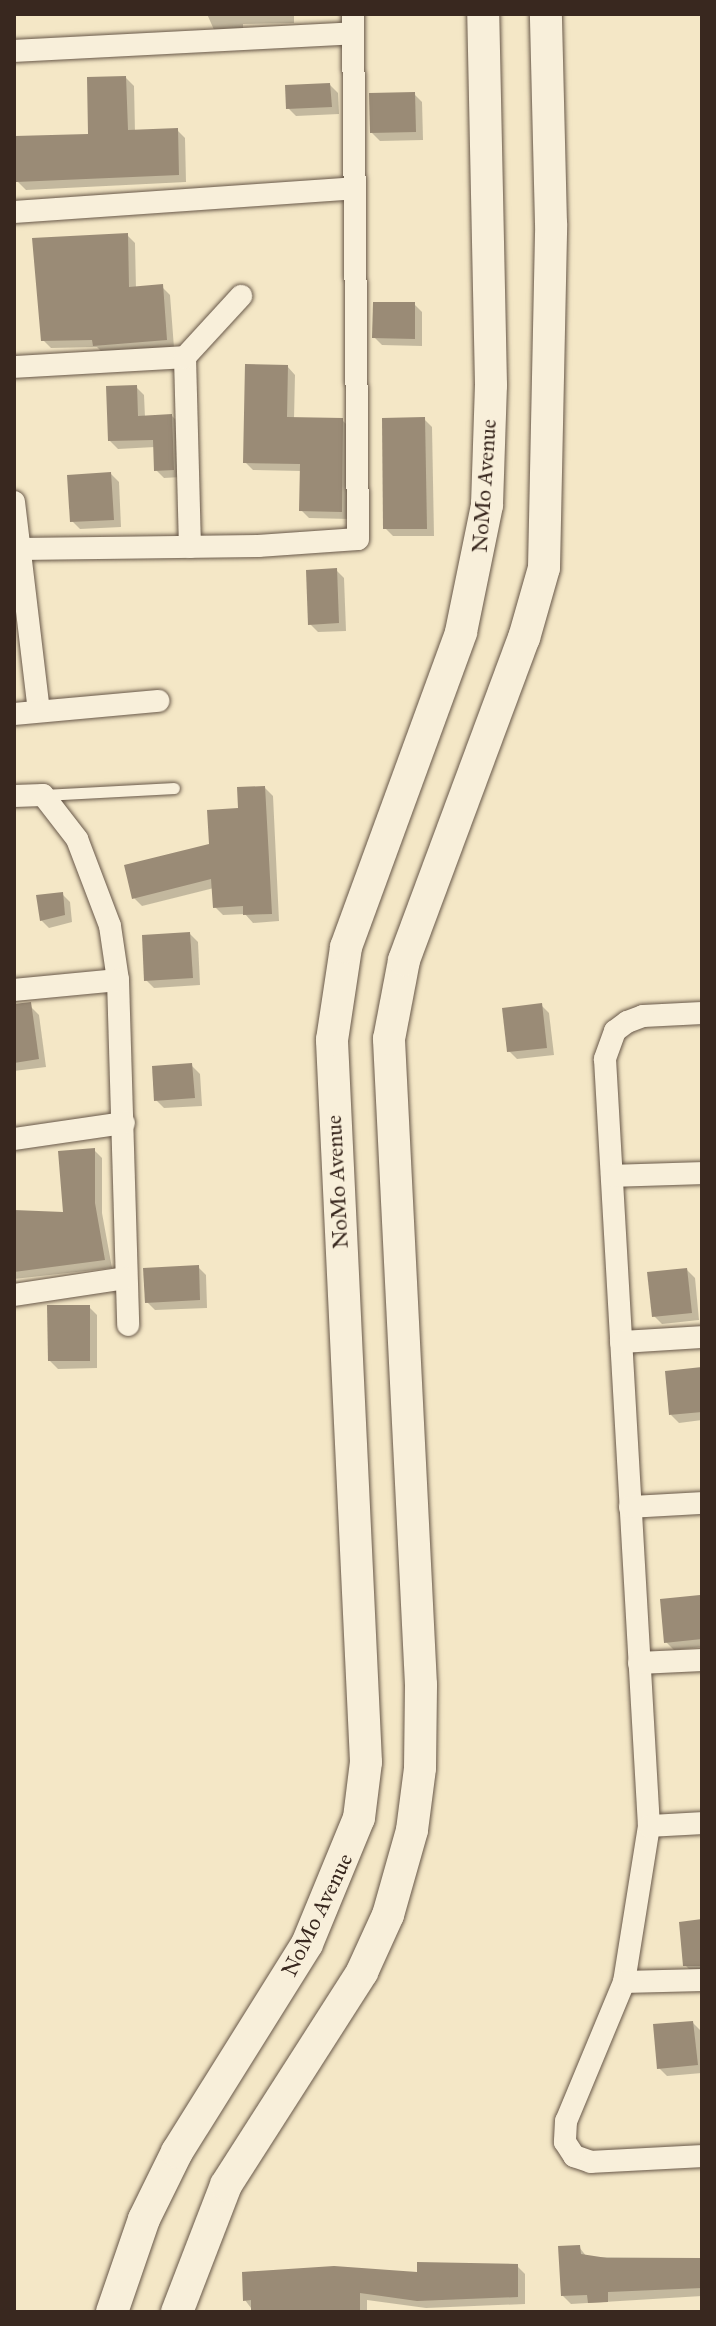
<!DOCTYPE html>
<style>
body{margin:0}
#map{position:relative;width:716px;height:2326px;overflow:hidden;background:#f4e7c6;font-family:"IM FELL Great Primer",serif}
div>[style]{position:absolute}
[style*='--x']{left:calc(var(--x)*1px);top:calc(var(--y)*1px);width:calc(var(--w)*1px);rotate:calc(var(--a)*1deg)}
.shadow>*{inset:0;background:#0003}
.building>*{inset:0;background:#9a8b76}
.roads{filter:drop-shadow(0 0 2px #685849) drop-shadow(0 0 2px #685849)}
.service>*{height:11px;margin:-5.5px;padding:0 5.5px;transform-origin:5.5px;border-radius:5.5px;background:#f8efda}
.minor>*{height:22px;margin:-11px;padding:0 11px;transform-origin:11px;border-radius:11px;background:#f8efda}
.secondary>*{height:32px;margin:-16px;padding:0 16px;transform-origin:16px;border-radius:16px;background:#f8efda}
span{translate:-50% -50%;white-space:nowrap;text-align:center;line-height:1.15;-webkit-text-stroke:8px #f8efda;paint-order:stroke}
.street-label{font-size:22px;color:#39281f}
.frame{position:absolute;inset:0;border:16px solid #39281f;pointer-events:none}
</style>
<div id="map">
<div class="shadow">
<i style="clip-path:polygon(207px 14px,294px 14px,294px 23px,243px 24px,243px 30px,215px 32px)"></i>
<i style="clip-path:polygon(126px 78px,134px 86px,135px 132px,177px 130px,185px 138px,186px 182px,26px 190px,18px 182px,90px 136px)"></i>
<i style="clip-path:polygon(330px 85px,338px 93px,339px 114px,296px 116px,288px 108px)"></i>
<i style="clip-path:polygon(414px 94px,422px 102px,423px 140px,380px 141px,372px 133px)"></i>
<i style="clip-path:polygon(127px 235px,135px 243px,136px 289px,162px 287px,170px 295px,174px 348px,103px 353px,97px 347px,51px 348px,43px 340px)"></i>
<i style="clip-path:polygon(414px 304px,422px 312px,422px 346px,382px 345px,374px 337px)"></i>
<i style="clip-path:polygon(287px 366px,295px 375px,294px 419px,342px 420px,350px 428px,349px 519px,309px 518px,301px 510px,302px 471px,253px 470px,245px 462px)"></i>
<i style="clip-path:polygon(136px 387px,144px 395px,145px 417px,172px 416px,180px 424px,181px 477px,164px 478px,156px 470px,155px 447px,118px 449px,110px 441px)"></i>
<i style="clip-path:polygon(424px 419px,432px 427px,434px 536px,393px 536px,385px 528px)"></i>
<i style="clip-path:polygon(111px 474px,119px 482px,121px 527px,80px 529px,72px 521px)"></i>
<i style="clip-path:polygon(336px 570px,344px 578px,346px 631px,318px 632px,310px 624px)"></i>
<i style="clip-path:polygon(265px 788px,273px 796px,279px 921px,253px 923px,245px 914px,223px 915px,215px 907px,214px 888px,142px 906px,134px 898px,211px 846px)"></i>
<i style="clip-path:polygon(62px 894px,70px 902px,72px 922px,49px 928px,41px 920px)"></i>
<i style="clip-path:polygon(190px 934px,198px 942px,200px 985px,154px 988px,146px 980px)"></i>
<i style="clip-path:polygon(541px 1005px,549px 1013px,554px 1055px,517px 1059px,509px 1051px)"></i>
<i style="clip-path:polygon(31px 1007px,39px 1015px,46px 1067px,14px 1071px,14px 1009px)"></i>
<i style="clip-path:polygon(192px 1066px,200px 1074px,202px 1106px,164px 1108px,156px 1100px)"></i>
<i style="clip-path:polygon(94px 1150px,102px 1158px,102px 1213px,112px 1268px,14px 1279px,14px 1212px,65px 1214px)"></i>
<i style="clip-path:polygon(198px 1267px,206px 1275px,207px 1308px,155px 1310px,147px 1302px)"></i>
<i style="clip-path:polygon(687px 1270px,695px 1278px,699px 1320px,662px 1324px,654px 1316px)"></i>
<i style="clip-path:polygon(89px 1307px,97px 1315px,97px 1368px,58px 1369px,50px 1361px)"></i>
<i style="clip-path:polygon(702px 1369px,702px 1420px,679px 1423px,671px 1415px)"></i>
<i style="clip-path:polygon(699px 1597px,702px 1647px,674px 1650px,666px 1642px)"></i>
<i style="clip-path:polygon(702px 1921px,702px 1972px,693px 1973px,685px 1965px)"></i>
<i style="clip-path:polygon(693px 2023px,701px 2031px,702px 2073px,667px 2076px,659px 2068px)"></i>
<i style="clip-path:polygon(579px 2247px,587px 2257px,702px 2258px,702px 2296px,571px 2304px,563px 2296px,560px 2248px)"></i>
<i style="clip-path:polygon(517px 2266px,525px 2274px,525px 2304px,426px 2308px,367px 2300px,367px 2312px,254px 2312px,245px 2300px,419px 2274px)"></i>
</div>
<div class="building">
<i style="clip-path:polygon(126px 76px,128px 130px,178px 128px,179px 175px,16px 182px,15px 136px,88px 134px,87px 77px)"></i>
<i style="clip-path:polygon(330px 83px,332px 107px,286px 109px,285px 85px)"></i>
<i style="clip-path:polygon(415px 92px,416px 132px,370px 133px,369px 93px)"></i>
<i style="clip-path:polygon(128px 233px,129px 287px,163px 284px,167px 340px,93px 346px,92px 340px,41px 341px,32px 238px)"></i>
<i style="clip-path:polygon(373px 302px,415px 302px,415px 339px,372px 338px)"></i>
<i style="clip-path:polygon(245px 364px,288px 365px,287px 417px,343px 418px,342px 512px,299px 511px,300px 464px,243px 463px)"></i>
<i style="clip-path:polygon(137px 385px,138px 416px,172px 414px,174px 470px,154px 471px,153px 440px,108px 441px,106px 386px)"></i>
<i style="clip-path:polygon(425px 417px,427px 529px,383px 529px,382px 418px)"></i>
<i style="clip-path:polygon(111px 472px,114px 520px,70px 522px,67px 475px)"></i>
<i style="clip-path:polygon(337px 568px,339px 623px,308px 625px,306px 570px)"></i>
<i style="clip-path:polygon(265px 786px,272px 914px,243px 915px,243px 906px,213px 908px,211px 879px,132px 899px,124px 865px,209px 844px,207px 810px,238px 808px,237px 787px)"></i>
<i style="clip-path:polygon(63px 892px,65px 915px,40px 921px,36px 895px)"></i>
<i style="clip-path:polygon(190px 932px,193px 978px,144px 981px,142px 935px)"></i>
<i style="clip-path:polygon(31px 1002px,39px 1059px,14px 1063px,14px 1004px)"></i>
<i style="clip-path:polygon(542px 1003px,547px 1048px,507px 1052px,502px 1008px)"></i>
<i style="clip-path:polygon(192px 1063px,195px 1098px,154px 1101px,152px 1066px)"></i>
<i style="clip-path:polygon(95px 1148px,95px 1203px,105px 1260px,14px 1272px,14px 1210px,63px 1212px,58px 1151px)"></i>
<i style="clip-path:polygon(199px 1265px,200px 1300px,145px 1303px,143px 1268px)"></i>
<i style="clip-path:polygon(687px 1268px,692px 1313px,652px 1317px,647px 1272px)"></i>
<i style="clip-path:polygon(47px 1305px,90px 1305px,90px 1361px,48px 1361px)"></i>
<i style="clip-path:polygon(702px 1367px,702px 1412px,669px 1415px,665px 1371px)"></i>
<i style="clip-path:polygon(700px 1595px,702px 1639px,664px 1643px,660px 1599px)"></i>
<i style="clip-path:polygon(702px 1919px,702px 1966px,683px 1966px,679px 1922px)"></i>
<i style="clip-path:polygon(693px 2021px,698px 2065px,657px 2069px,653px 2024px)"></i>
<i style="clip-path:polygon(580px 2245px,581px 2254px,607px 2258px,702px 2258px,702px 2288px,608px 2292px,608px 2302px,588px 2303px,587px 2295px,561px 2296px,558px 2246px)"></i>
<i style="clip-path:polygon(417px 2262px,518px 2264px,518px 2297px,417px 2301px,360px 2293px,360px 2312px,251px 2312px,251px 2300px,243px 2301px,242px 2272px,334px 2266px,417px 2272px)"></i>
</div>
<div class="roads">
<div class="service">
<i style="--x:44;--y:795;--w:130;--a:-3.1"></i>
</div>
<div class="minor">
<i style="--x:14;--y:51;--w:339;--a:-3"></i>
<i style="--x:14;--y:212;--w:341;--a:-4"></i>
<i style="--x:185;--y:357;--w:190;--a:88.5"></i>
<i style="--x:14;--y:367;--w:171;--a:-3.3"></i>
<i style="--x:185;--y:357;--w:83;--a:-47.4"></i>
<i style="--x:14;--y:502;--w:210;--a:83.2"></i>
<i style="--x:20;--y:549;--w:238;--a:-0.7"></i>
<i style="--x:258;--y:546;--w:100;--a:-4"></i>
<i style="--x:358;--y:539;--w:525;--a:-90.55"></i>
<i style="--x:14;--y:714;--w:145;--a:-5.2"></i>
<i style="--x:14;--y:796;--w:29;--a:-2"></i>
<i style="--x:43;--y:795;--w:56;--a:52.3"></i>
<i style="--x:77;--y:839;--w:93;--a:69.2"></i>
<i style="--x:110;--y:926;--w:55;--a:81.6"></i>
<i style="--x:118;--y:980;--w:345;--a:88.3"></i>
<i style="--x:14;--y:990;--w:104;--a:-5.5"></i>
<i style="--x:702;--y:1013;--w:59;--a:177.1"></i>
<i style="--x:643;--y:1016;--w:17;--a:159"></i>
<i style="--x:627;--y:1022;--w:15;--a:143"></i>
<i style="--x:615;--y:1031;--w:30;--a:110"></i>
<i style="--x:605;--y:1059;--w:768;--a:86.72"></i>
<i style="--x:649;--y:1826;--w:158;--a:99.1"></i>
<i style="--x:624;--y:1982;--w:151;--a:112.6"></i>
<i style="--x:566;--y:2121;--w:21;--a:93"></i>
<i style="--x:565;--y:2142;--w:17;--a:57"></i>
<i style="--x:574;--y:2156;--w:18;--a:19"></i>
<i style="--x:591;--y:2162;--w:111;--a:-3.1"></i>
<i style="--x:14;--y:1139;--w:111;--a:-8.3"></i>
<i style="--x:612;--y:1176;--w:90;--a:-1.9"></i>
<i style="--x:14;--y:1295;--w:113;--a:-8.6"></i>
<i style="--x:621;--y:1342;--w:81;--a:-3.5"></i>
<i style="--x:630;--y:1507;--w:72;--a:-3.2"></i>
<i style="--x:639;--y:1663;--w:63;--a:-2.7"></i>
<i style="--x:649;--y:1826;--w:53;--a:-3.2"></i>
<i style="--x:624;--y:1982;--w:78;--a:-1.5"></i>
</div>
<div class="secondary">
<i style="--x:112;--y:2312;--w:98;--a:-71"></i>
<i style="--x:144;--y:2219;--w:75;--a:-63.8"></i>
<i style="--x:177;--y:2152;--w:245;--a:-58"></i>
<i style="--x:307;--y:1944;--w:136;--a:-67.6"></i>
<i style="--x:359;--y:1818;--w:56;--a:-82.9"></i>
<i style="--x:366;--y:1762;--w:723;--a:-92.7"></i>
<i style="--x:332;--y:1040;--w:94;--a:-81.4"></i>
<i style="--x:346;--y:947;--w:335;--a:-69.9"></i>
<i style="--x:461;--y:632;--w:130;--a:-78.4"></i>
<i style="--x:487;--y:505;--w:120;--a:-88.1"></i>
<i style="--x:491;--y:385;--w:371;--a:-91.2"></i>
<i style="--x:177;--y:2312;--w:136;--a:-68.9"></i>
<i style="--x:226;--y:2185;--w:253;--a:-57.4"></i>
<i style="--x:362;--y:1972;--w:63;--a:-65.5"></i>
<i style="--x:388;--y:1915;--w:88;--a:-74.2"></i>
<i style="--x:412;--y:1830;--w:63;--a:-82.6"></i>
<i style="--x:420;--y:1768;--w:83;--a:-89.3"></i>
<i style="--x:421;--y:1685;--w:647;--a:-92.84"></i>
<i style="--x:389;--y:1039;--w:80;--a:-79.2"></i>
<i style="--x:404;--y:960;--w:344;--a:-69.6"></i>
<i style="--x:524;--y:638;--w:73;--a:-74.1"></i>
<i style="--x:544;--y:568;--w:344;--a:-88.8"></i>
<i style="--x:551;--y:224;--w:210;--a:-91.4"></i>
</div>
</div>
<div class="street-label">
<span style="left:484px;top:486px;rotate:-86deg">NoMo Avenue</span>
<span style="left:337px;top:1182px;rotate:-93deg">NoMo Avenue</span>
<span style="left:317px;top:1915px;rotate:-64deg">NoMo Avenue</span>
</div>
<div class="frame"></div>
</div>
